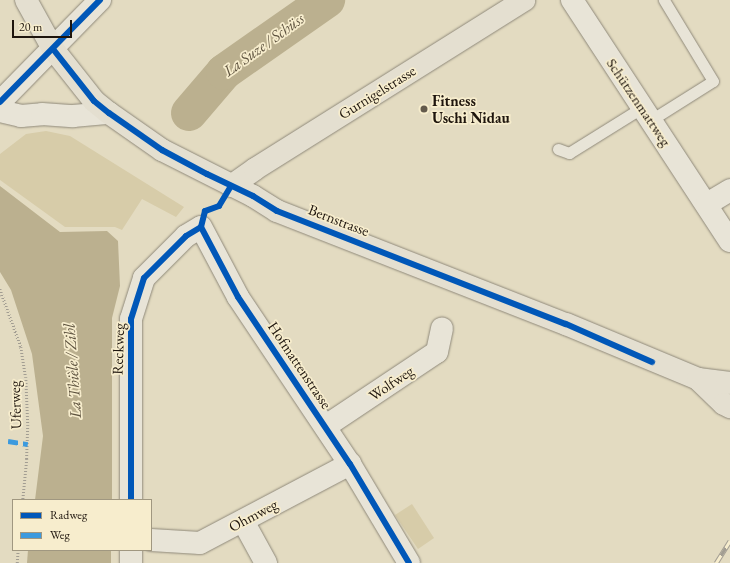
<!DOCTYPE html>
<meta charset="utf-8">
<style>
body{margin:0}
#map{position:relative;width:730px;height:563px;overflow:hidden;background:#e3dbc1;font-family:"EB Garamond",serif}
div>[style]{position:absolute}
[style*='--x']{left:calc(var(--x)*1px);top:calc(var(--y)*1px);width:calc(var(--w)*1px);rotate:calc(var(--a)*1deg)}
.green>*{inset:0;background:#d7cca9}
.water>*{inset:0;background:#bbb08f}
.river>*{height:36px;margin:-18px;padding:0 18px;transform-origin:18px;border-radius:18px;background:#bbb08f}
.path>*{height:2.5px;margin-top:-1.25px;transform-origin:0;background:repeating-linear-gradient(90deg,#a29d92 0 1px,transparent 0 3px)}
.roads{filter:drop-shadow(0 0 1px #8f897a) drop-shadow(0 0 1px #8f897a)}
.lane>*{height:11px;margin:-5.5px;padding:0 5.5px;transform-origin:5.5px;border-radius:5.5px;background:#e8e4d7}
.street>*{height:22px;margin:-11px;padding:0 11px;transform-origin:11px;border-radius:11px;background:#e8e4d7}
.secondary>*{height:22px;margin:-11px;padding:0 11px;transform-origin:11px;border-radius:11px;background:#e8e4d7}
.primary>*{height:22px;margin:-11px;padding:0 11px;transform-origin:11px;border-radius:11px;background:#e4dfd0}
.rail>*{height:4.5px;margin-top:-2.25px;transform-origin:0;background:repeating-linear-gradient(90deg,#f7edcd 0 9px,#a29d92 0 18px);box-sizing:border-box;border-block:1px solid #a29d92}
.quiet>*{height:5px;margin-top:-2.5px;transform-origin:0;background:repeating-linear-gradient(90deg,#3c9ade 0 10px,transparent 0 15px)}
.cycleway>*{height:6px;margin:-3px;padding:0 3px;transform-origin:3px;border-radius:3px;background:#0057b8}
.dots>*{width:11px;height:11px;translate:-50% -50%;box-sizing:border-box;border:2px solid #f7edcd;border-radius:50%}
span{translate:-50% -50%;white-space:nowrap;text-align:center;line-height:1.15;-webkit-text-stroke:3.5px #f7edcd;paint-order:stroke}
.street-label{font-size:15px;color:#1e150d}
.poi-label{font-size:15px;color:#1e150d;font-weight:700}
.left{translate:0 -50%;text-align:left}
.water-label{font-size:16px;color:#5d523e;font-style:italic}
.legend{position:absolute;left:12px;top:499px;width:140px;height:52px;box-sizing:border-box;background:#f7edcd;border:1px solid #a09780;margin:0;padding:5px 7px;list-style:none;font-size:12px;color:#1e150d}
.legend li{display:flex;align-items:center;gap:8px;height:20px}
.legend b{width:20px;border:1px solid #a09780}
.scale{position:absolute;left:12px;top:20px;width:60px;height:18px;box-sizing:border-box;border:2px solid #1e150d;border-top:0;padding-left:5px;font-size:12px;line-height:14px;white-space:nowrap;color:#1e150d;-webkit-text-stroke:3px #f7edcd;paint-order:stroke}
</style>
<div id="map">
<div class="green">
<i style="clip-path:polygon(46px 131px,70px 136px,184px 207px,176px 217px,142px 199px,122px 230px,115px 227px,65px 227px,0 180px,0 154px,26px 134px)"></i>
<i style="clip-path:polygon(412px 504px,434px 538px,418px 549px,395px 515px)"></i>
</div>
<div class="water">
<i style="clip-path:polygon(0 186px,60px 232px,107px 231px,118px 241px,120px 286px,112px 318px,112px 500px,35px 500px,43px 436px,32px 354px,11px 290px,0 272px)"></i>
<i style="clip-path:polygon(28px 550px,111px 550px,111px 563px,27px 563px)"></i>
</div>
<div class="river">
<i style="--x:189;--y:113;--w:54;--a:-49.5"></i>
<i style="--x:224;--y:72;--w:126;--a:-35"></i>
</div>
<div class="path">
<i style="--x:0;--y:289;--w:62;--a:70.1"></i>
<i style="--x:21;--y:347;--w:30;--a:81"></i>
<i style="--x:26;--y:377;--w:48;--a:87.6"></i>
<i style="--x:28;--y:425;--w:34;--a:92"></i>
<i style="--x:27;--y:459;--w:41;--a:95.6"></i>
<i style="--x:17;--y:563;--w:13;--a:-86"></i>
</div>
<div class="roads">
<div class="lane">
<i style="--x:651;--y:120;--w:73;--a:-32.2"></i>
<i style="--x:713;--y:81;--w:95;--a:-121.2"></i>
<i style="--x:558;--y:149;--w:12;--a:20"></i>
<i style="--x:569;--y:153;--w:87;--a:-31.9"></i>
</div>
<div class="street">
<i style="--x:572;--y:0;--w:288;--a:56.8"></i>
<i style="--x:707;--y:204;--w:27;--a:-31"></i>
<i style="--x:326;--y:426;--w:133;--a:-33.7"></i>
<i style="--x:437;--y:352;--w:24;--a:-78"></i>
<i style="--x:131;--y:500;--w:181;--a:-90"></i>
<i style="--x:131;--y:319;--w:43;--a:-72.4"></i>
<i style="--x:144;--y:278;--w:59;--a:-45"></i>
<i style="--x:186;--y:236;--w:17;--a:-31"></i>
<i style="--x:201;--y:227;--w:79;--a:62.1"></i>
<i style="--x:238;--y:297;--w:201;--a:56.2"></i>
<i style="--x:350;--y:464;--w:115;--a:59.2"></i>
<i style="--x:243;--y:521;--w:48;--a:61.3"></i>
<i style="--x:151;--y:540;--w:49;--a:3.5"></i>
<i style="--x:200;--y:543;--w:170;--a:-27.8"></i>
<i style="--x:131;--y:550;--w:13;--a:90"></i>
</div>
<div class="secondary">
<i style="--x:0;--y:102;--w:143;--a:-45.6"></i>
<i style="--x:0;--y:111;--w:22;--a:13"></i>
<i style="--x:21;--y:116;--w:21;--a:-5"></i>
<i style="--x:42;--y:114;--w:31;--a:4"></i>
<i style="--x:73;--y:116;--w:36;--a:-5"></i>
</div>
<div class="primary">
<i style="--x:26;--y:0;--w:56;--a:61.1"></i>
<i style="--x:53;--y:49;--w:66;--a:51.7"></i>
<i style="--x:94;--y:101;--w:19;--a:39"></i>
<i style="--x:109;--y:113;--w:65;--a:34.9"></i>
<i style="--x:162;--y:150;--w:102;--a:26.8"></i>
<i style="--x:253;--y:196;--w:28;--a:32"></i>
<i style="--x:277;--y:211;--w:310;--a:21.4"></i>
<i style="--x:566;--y:324;--w:143;--a:22.6"></i>
<i style="--x:698;--y:379;--w:32;--a:7"></i>
<i style="--x:231;--y:186;--w:29;--a:-35"></i>
<i style="--x:255;--y:169;--w:318;--a:-32.1"></i>
<i style="--x:698;--y:379;--w:36;--a:44"></i>
<i style="--x:724;--y:404;--w:7;--a:27"></i>
</div>
</div>
<div class="rail">
<i style="--x:716;--y:563;--w:26;--a:-58"></i>
</div>
<div class="quiet">
<i style="--x:8;--y:441;--w:20;--a:9"></i>
</div>
<div class="cycleway">
<i style="--x:53;--y:49;--w:66;--a:51.7"></i>
<i style="--x:94;--y:101;--w:19;--a:39"></i>
<i style="--x:109;--y:113;--w:65;--a:34.9"></i>
<i style="--x:162;--y:150;--w:51;--a:28.1"></i>
<i style="--x:207;--y:174;--w:51;--a:25.6"></i>
<i style="--x:253;--y:196;--w:28;--a:32"></i>
<i style="--x:277;--y:211;--w:310;--a:21.4"></i>
<i style="--x:566;--y:324;--w:94;--a:23.8"></i>
<i style="--x:0;--y:102;--w:143;--a:-45.6"></i>
<i style="--x:231;--y:186;--w:23;--a:121"></i>
<i style="--x:219;--y:206;--w:15;--a:160"></i>
<i style="--x:205;--y:211;--w:16;--a:104"></i>
<i style="--x:201;--y:227;--w:79;--a:62.1"></i>
<i style="--x:238;--y:297;--w:201;--a:56.2"></i>
<i style="--x:350;--y:464;--w:115;--a:59.2"></i>
<i style="--x:131;--y:500;--w:181;--a:-90"></i>
<i style="--x:131;--y:319;--w:43;--a:-72.4"></i>
<i style="--x:144;--y:278;--w:59;--a:-45"></i>
<i style="--x:186;--y:236;--w:17;--a:-31"></i>
</div>
<div class="dots">
<i style="left:424px;top:109px;background:#635a4c"></i>
</div>
<div class="street-label">
<span style="left:377px;top:92px;rotate:-32deg">Gurnigelstrasse</span>
<span style="left:639px;top:102px;rotate:56deg">Schützenmattweg</span>
<span style="left:339px;top:220px;rotate:21deg">Bernstrasse</span>
<span style="left:118px;top:349px;rotate:-88deg">Reckweg</span>
<span style="left:300px;top:365px;rotate:56deg">Hofmattenstrasse</span>
<span style="left:391px;top:383px;rotate:-34deg">Wolfweg</span>
<span style="left:15px;top:405px;rotate:-92deg">Uferweg</span>
<span style="left:253px;top:515px;rotate:-28deg">Ohmweg</span>
</div>
<div class="poi-label">
<span class="left" style="left:432px;top:109px">Fitness<br>Uschi Nidau</span>
</div>
<div class="water-label">
<span style="left:264px;top:45px;rotate:-36deg">La Suze / Schüss</span>
<span style="left:73px;top:371px;rotate:-94deg">La Thièle / Zihl</span>
</div>
<ul class="legend">
<li><b style="height:5px;background:#0057b8"></b>Radweg</li>
<li><b style="height:5px;background:#3c9ade"></b>Weg</li>
</ul>
<div class="scale">20 m</div>
</div>
